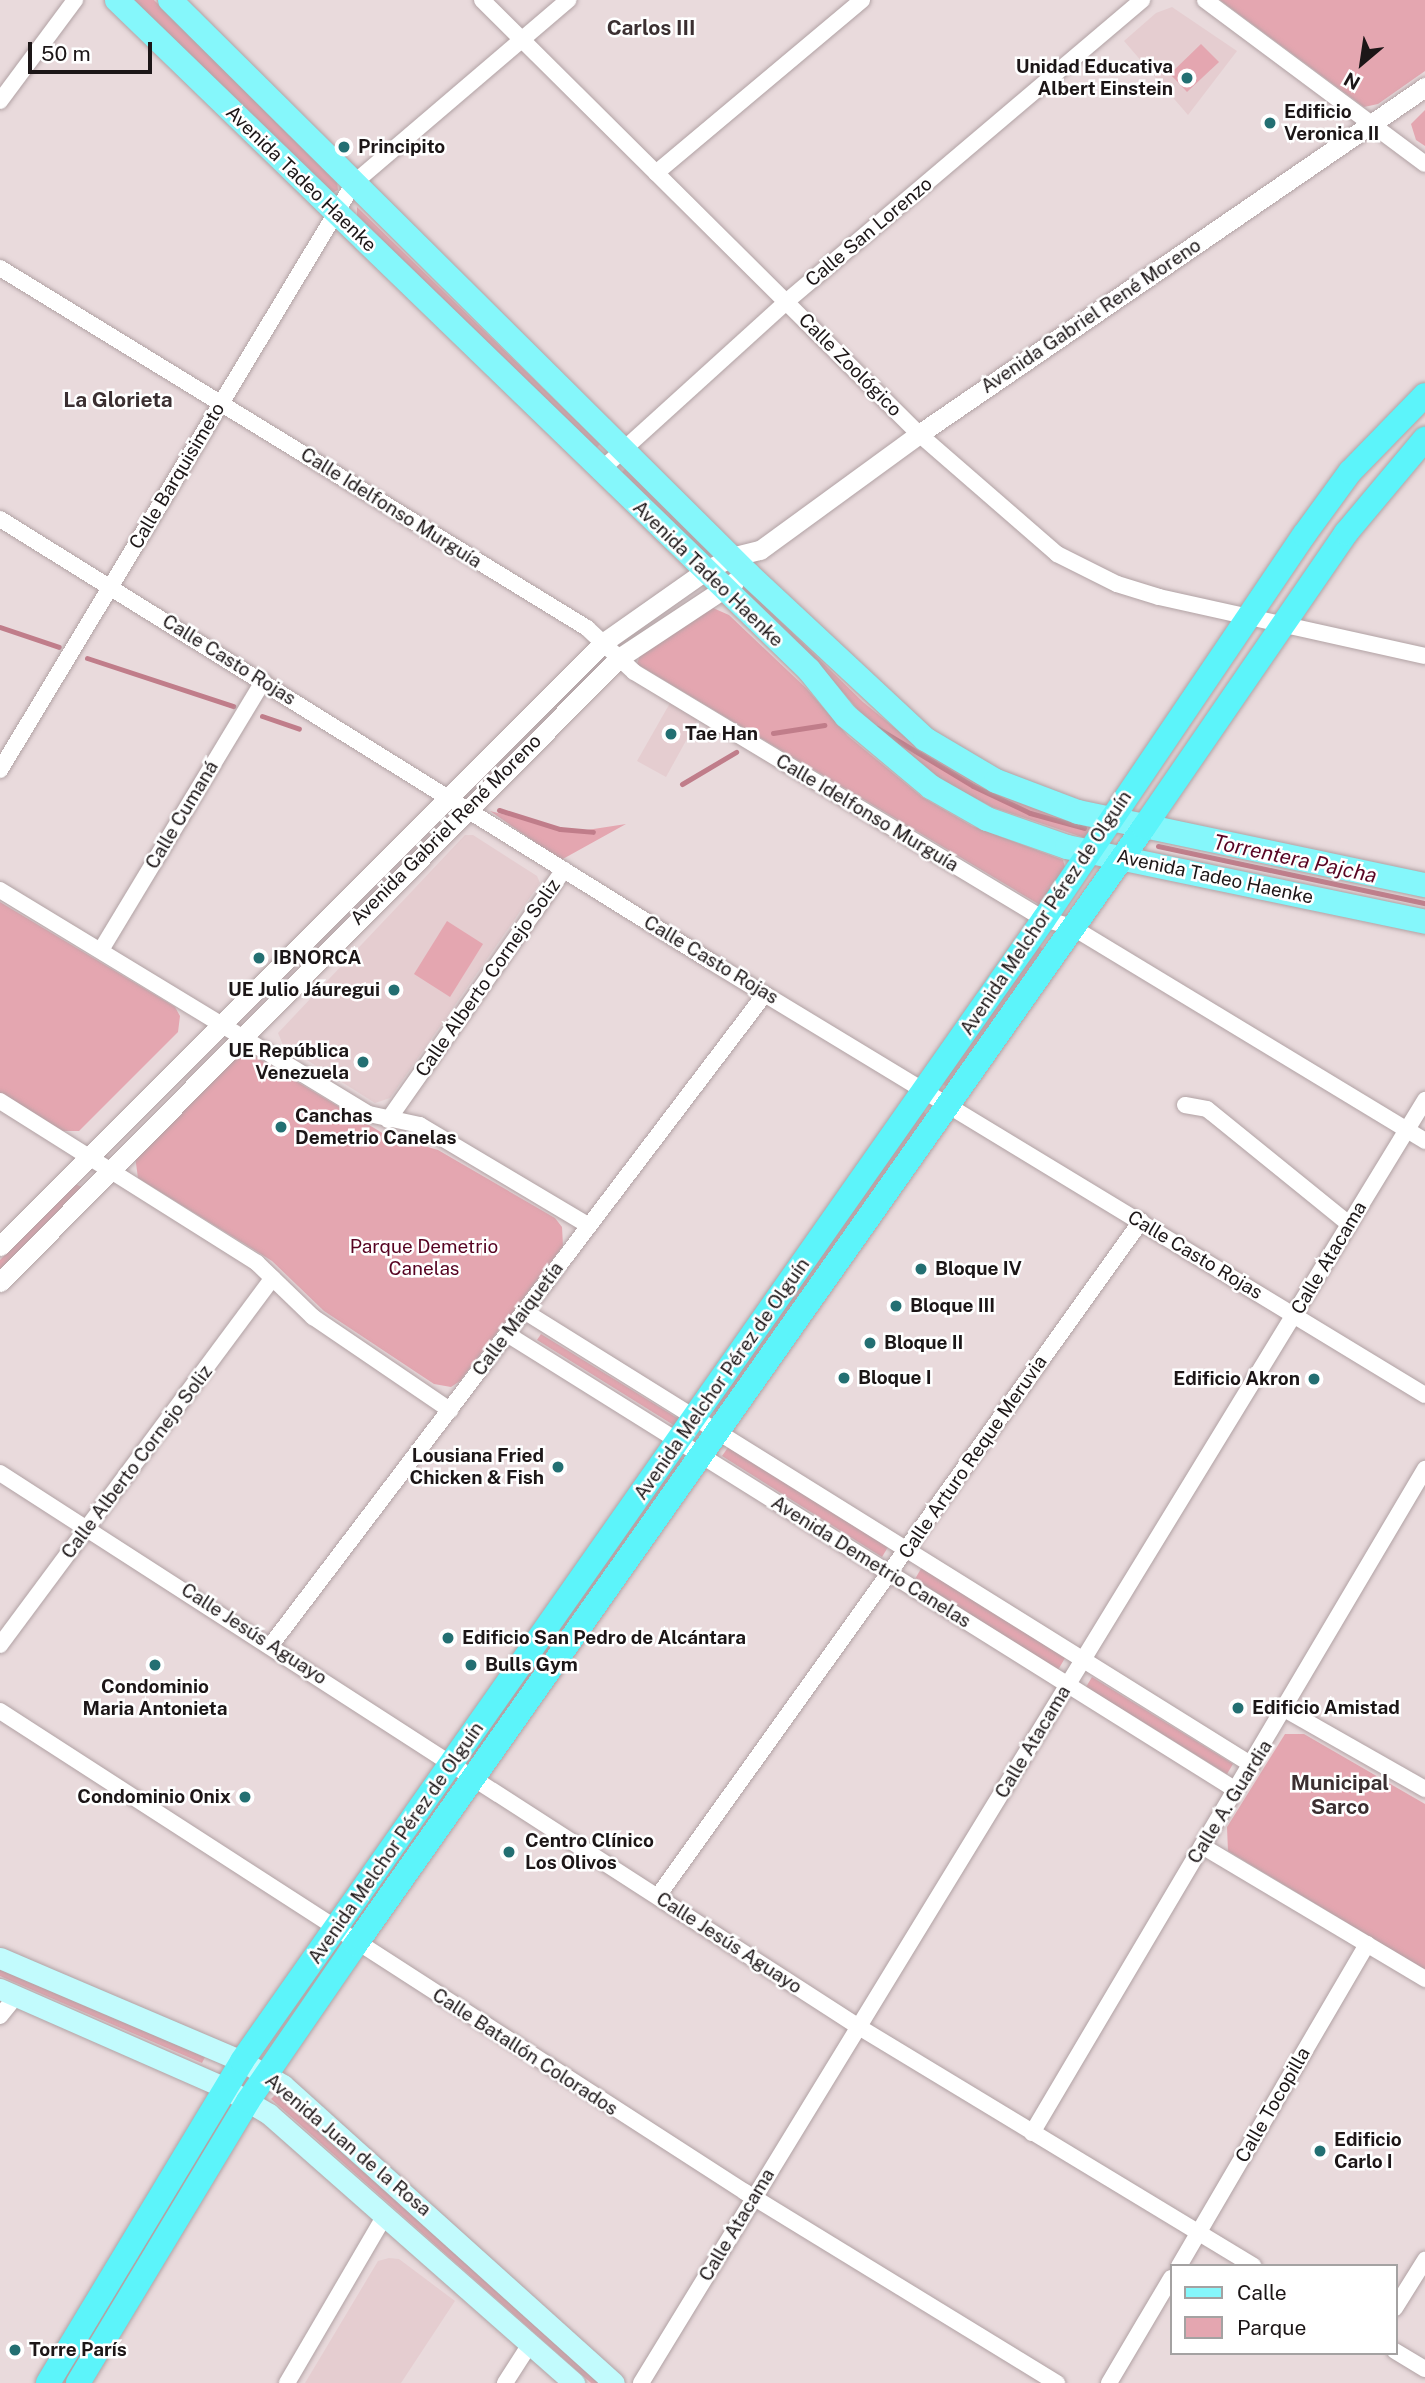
<!DOCTYPE html>
<meta charset="utf-8">
<style>
body{margin:0}
#map{position:relative;width:1425px;height:2383px;overflow:hidden;background:#e9dadc;font-family:"Public Sans",sans-serif}
div>[style]{position:absolute}
[style*='--x']{left:calc(var(--x)*1px);top:calc(var(--y)*1px);width:calc(var(--w)*1px);rotate:calc(var(--a)*1deg)}
.built>*{inset:0;background:#e5cdd0}
.green>*{inset:0;background:#e4a6b0}
.stream>*{height:5px;margin:-2.5px;padding:0 2.5px;transform-origin:2.5px;border-radius:2.5px;background:#c07d8a}
.roads{filter:drop-shadow(0 0 2px #b1a2a4) drop-shadow(0 0 2px #b1a2a4)}
.minor>*{height:16px;margin:-8px;padding:0 8px;transform-origin:8px;border-radius:8px;background:#fff}
.tertiary>*{height:19px;margin:-9.5px;padding:0 9.5px;transform-origin:9.5px;border-radius:9.5px;background:#fff}
.secondary>*{height:21px;margin:-10.5px;padding:0 10.5px;transform-origin:10.5px;border-radius:10.5px;background:#c2fbfd}
.primary>*{height:24px;margin:-12px;padding:0 12px;transform-origin:12px;border-radius:12px;background:#85f7fb}
.trunk>*{height:24px;margin:-12px;padding:0 12px;transform-origin:12px;border-radius:12px;background:#5cf4fa}
.dots>*{width:19px;height:19px;translate:-50% -50%;box-sizing:border-box;border:4px solid #fff;border-radius:50%}
span{translate:-50% -50%;white-space:nowrap;text-align:center;line-height:1.15;-webkit-text-stroke:5px #fff;paint-order:stroke}
.poi-label{font-size:19px;color:#1c1617;font-weight:700}
.right{translate:-100% -50%;text-align:right}
.left{translate:0 -50%;text-align:left}
.street-label{font-size:19px;color:#1c1617}
.park-label{font-size:19px;color:#570322}
.neighbourhood-label{font-size:21px;color:#3b2f31;font-weight:700}
.water-label{font-size:21px;color:#580423;font-style:italic}
.legend{position:absolute;left:1170px;top:2264px;width:228px;height:91px;box-sizing:border-box;background:#fff;border:2px solid #a4a2a2;margin:0;padding:9px 12px;list-style:none;font-size:21px;color:#1c1617}
.legend li{display:flex;align-items:center;gap:14px;height:35px}
.legend b{width:35px;border:2px solid #a4a2a2}
.north{position:absolute;left:1327px;top:28px;width:70px;height:70px;-webkit-text-stroke:5px #fff;paint-order:stroke;rotate:209deg;font-size:19px;font-weight:700;line-height:28px;text-align:center;color:#1c1617}
.north::after{content:'';display:block;margin:auto;width:24px;height:32px;background:#1c1617;clip-path:polygon(50% 0,100% 100%,50% 72%,0 100%)}
.scale{position:absolute;left:28px;top:42px;width:124px;height:32px;box-sizing:border-box;border:4px solid #1c1617;border-top:0;padding-left:9px;font-size:21px;line-height:24px;white-space:nowrap;color:#1c1617;-webkit-text-stroke:5px #fff;paint-order:stroke}
</style>
<div id="map">
<div class="built">
<i style="clip-path:polygon(1172px 7px,1237px 51px,1188px 115px,1124px 41px,1156px 13px)"></i>
<i style="clip-path:polygon(670px 703px,698px 719px,666px 777px,637px 761px)"></i>
<i style="clip-path:polygon(465px 835px,473px 835px,537px 876px,540px 883px,390px 1098px,375px 1103px,283px 1045px,278px 1033px)"></i>
<i style="clip-path:polygon(389px 2258px,399px 2259px,455px 2301px,401px 2383px,305px 2383px,378px 2261px)"></i>
</div>
<div class="green">
<i style="clip-path:polygon(132px 0,154px 0,337px 181px,338px 190px,332px 193px)"></i>
<i style="clip-path:polygon(1220px 0,1425px 0,1425px 71px,1378px 104px,1364px 107px)"></i>
<i style="clip-path:polygon(1201px 44px,1219px 62px,1187px 92px,1170px 74px)"></i>
<i style="clip-path:polygon(1425px 110px,1425px 146px,1416px 140px,1411px 124px)"></i>
<i style="clip-path:polygon(357px 207px,600px 444px,595px 450px,357px 215px)"></i>
<i style="clip-path:polygon(626px 468px,711px 554px,707px 558px,621px 473px)"></i>
<i style="clip-path:polygon(744px 586px,863px 702px,912px 742px,1098px 827px,1088px 839px,992px 807px,943px 781px,865px 718px,821px 667px,740px 589px)"></i>
<i style="clip-path:polygon(713px 608px,729px 615px,806px 688px,848px 736px,922px 797px,972px 826px,1063px 860px,1065px 867px,1040px 905px,637px 664px,641px 652px)"></i>
<i style="clip-path:polygon(490px 811px,574px 832px,626px 824px,561px 860px)"></i>
<i style="clip-path:polygon(0 902px,175px 1007px,180px 1016px,178px 1032px,79px 1131px,57px 1131px,0 1095px)"></i>
<i style="clip-path:polygon(447px 921px,483px 944px,450px 997px,414px 974px)"></i>
<i style="clip-path:polygon(1037px 944px,1043px 949px,947px 1087px,941px 1083px)"></i>
<i style="clip-path:polygon(238px 1051px,246px 1051px,384px 1134px,438px 1150px,555px 1218px,562px 1227px,563px 1246px,460px 1381px,451px 1387px,434px 1384px,324px 1311px,272px 1261px,138px 1178px,135px 1156px)"></i>
<i style="clip-path:polygon(922px 1111px,928px 1115px,717px 1415px,712px 1410px)"></i>
<i style="clip-path:polygon(75px 1184px,82px 1187px,0 1270px,0 1260px)"></i>
<i style="clip-path:polygon(541px 1334px,679px 1419px,675px 1426px,537px 1340px)"></i>
<i style="clip-path:polygon(729px 1446px,888px 1547px,882px 1557px,722px 1456px)"></i>
<i style="clip-path:polygon(679px 1457px,684px 1461px,472px 1762px,466px 1758px)"></i>
<i style="clip-path:polygon(922px 1567px,1065px 1658px,1058px 1670px,915px 1579px)"></i>
<i style="clip-path:polygon(1092px 1677px,1233px 1764px,1227px 1774px,1086px 1687px)"></i>
<i style="clip-path:polygon(1285px 1734px,1304px 1734px,1425px 1804px,1425px 1970px,1228px 1851px,1227px 1827px)"></i>
<i style="clip-path:polygon(0 1968px,205px 2057px,202px 2063px,0 1976px)"></i>
<i style="clip-path:polygon(277px 2093px,602px 2383px,591px 2383px,271px 2099px)"></i>
<i style="clip-path:polygon(222px 2106px,228px 2110px,68px 2383px,59px 2383px)"></i>
</div>
<div class="stream">
<i style="--x:0;--y:627;--w:62;--a:18.7"></i>
<i style="--x:87;--y:658;--w:154;--a:18.2"></i>
<i style="--x:262;--y:716;--w:39;--a:19"></i>
<i style="--x:877;--y:728;--w:112;--a:31.1"></i>
<i style="--x:973;--y:786;--w:63;--a:25.3"></i>
<i style="--x:1030;--y:813;--w:56;--a:15.5"></i>
<i style="--x:773;--y:733;--w:52;--a:-8.9"></i>
<i style="--x:682;--y:784;--w:63;--a:-30.7"></i>
<i style="--x:499;--y:810;--w:64;--a:17.3"></i>
<i style="--x:560;--y:829;--w:33;--a:5"></i>
<i style="--x:1158;--y:846;--w:273;--a:12.1"></i>
</div>
<div class="roads">
<div class="minor">
<i style="--x:482;--y:0;--w:616;--a:44.8"></i>
<i style="--x:919;--y:434;--w:183;--a:41"></i>
<i style="--x:1057;--y:554;--w:67;--a:26.6"></i>
<i style="--x:1117;--y:584;--w:44;--a:17.2"></i>
<i style="--x:1159;--y:597;--w:272;--a:12.5"></i>
<i style="--x:1205;--y:0;--w:274;--a:36.7"></i>
<i style="--x:0;--y:101;--w:126;--a:-53.4"></i>
<i style="--x:656;--y:173;--w:269;--a:-40"></i>
<i style="--x:0;--y:268;--w:689;--a:31.52"></i>
<i style="--x:587;--y:628;--w:64;--a:43.1"></i>
<i style="--x:634;--y:672;--w:479;--a:31.1"></i>
<i style="--x:1044;--y:919;--w:29;--a:16"></i>
<i style="--x:1072;--y:927;--w:413;--a:31.2"></i>
<i style="--x:601;--y:470;--w:250;--a:-42.2"></i>
<i style="--x:786;--y:302;--w:467;--a:-40.3"></i>
<i style="--x:0;--y:519;--w:836;--a:31.9"></i>
<i style="--x:710;--y:961;--w:836;--a:31.26"></i>
<i style="--x:0;--y:770;--w:685;--a:-58.91"></i>
<i style="--x:354;--y:183;--w:282;--a:-40.5"></i>
<i style="--x:0;--y:890;--w:432;--a:31.3"></i>
<i style="--x:369;--y:1114;--w:52;--a:12.2"></i>
<i style="--x:420;--y:1125;--w:196;--a:30.8"></i>
<i style="--x:101;--y:950;--w:314;--a:-58.9"></i>
<i style="--x:0;--y:1101;--w:304;--a:32.2"></i>
<i style="--x:257;--y:1263;--w:78;--a:44"></i>
<i style="--x:313;--y:1317;--w:166;--a:34.2"></i>
<i style="--x:1185;--y:1105;--w:22;--a:10"></i>
<i style="--x:1207;--y:1109;--w:183;--a:39"></i>
<i style="--x:388;--y:1120;--w:306;--a:-54.9"></i>
<i style="--x:524;--y:1311;--w:858;--a:31.95"></i>
<i style="--x:507;--y:1334;--w:860;--a:32.03"></i>
<i style="--x:0;--y:1473;--w:1022;--a:32.82"></i>
<i style="--x:859;--y:2027;--w:461;--a:31.2"></i>
<i style="--x:0;--y:1645;--w:457;--a:-53.4"></i>
<i style="--x:271;--y:1645;--w:817;--a:-52.81"></i>
<i style="--x:1286;--y:1710;--w:160;--a:29.6"></i>
<i style="--x:0;--y:1711;--w:887;--a:32.85"></i>
<i style="--x:745;--y:2192;--w:366;--a:31.5"></i>
<i style="--x:1202;--y:1846;--w:260;--a:30.8"></i>
<i style="--x:658;--y:1896;--w:830;--a:-54.41"></i>
<i style="--x:0;--y:2016;--w:26;--a:-51"></i>
<i style="--x:1032;--y:2133;--w:772;--a:-59.38"></i>
<i style="--x:1179;--y:2266;--w:373;--a:-59.7"></i>
<i style="--x:1395;--y:2308;--w:57;--a:-58"></i>
<i style="--x:1395;--y:2351;--w:35;--a:31"></i>
<i style="--x:287;--y:2383;--w:194;--a:-59.7"></i>
<i style="--x:505;--y:2383;--w:46;--a:-57.3"></i>
<i style="--x:641;--y:2383;--w:1504;--a:-58.57"></i>
<i style="--x:1109;--y:2383;--w:122;--a:-59.4"></i>
</div>
<div class="tertiary">
<i style="--x:0;--y:1246;--w:854;--a:-45"></i>
<i style="--x:604;--y:642;--w:123;--a:-35.1"></i>
<i style="--x:705;--y:571;--w:30;--a:-28"></i>
<i style="--x:731;--y:557;--w:30;--a:-14"></i>
<i style="--x:760;--y:550;--w:197;--a:-36.1"></i>
<i style="--x:919;--y:434;--w:614;--a:-34.44"></i>
<i style="--x:0;--y:1282;--w:879;--a:-45.23"></i>
<i style="--x:619;--y:658;--w:138;--a:-33.5"></i>
</div>
<div class="secondary">
<i style="--x:0;--y:1958;--w:263;--a:23.1"></i>
<i style="--x:242;--y:2061;--w:48;--a:30.3"></i>
<i style="--x:283;--y:2085;--w:445;--a:42"></i>
<i style="--x:0;--y:1989;--w:246;--a:23.7"></i>
<i style="--x:225;--y:2088;--w:51;--a:30.6"></i>
<i style="--x:269;--y:2114;--w:407;--a:41.4"></i>
</div>
<div class="primary">
<i style="--x:117;--y:0;--w:963;--a:44.07"></i>
<i style="--x:809;--y:670;--w:59;--a:51.2"></i>
<i style="--x:846;--y:716;--w:111;--a:39.9"></i>
<i style="--x:931;--y:787;--w:64;--a:29.7"></i>
<i style="--x:987;--y:819;--w:85;--a:19.3"></i>
<i style="--x:1067;--y:847;--w:366;--a:11.8"></i>
<i style="--x:170;--y:0;--w:815;--a:44.8"></i>
<i style="--x:748;--y:574;--w:242;--a:43"></i>
<i style="--x:925;--y:739;--w:82;--a:30.6"></i>
<i style="--x:996;--y:781;--w:88;--a:20.7"></i>
<i style="--x:1078;--y:812;--w:355;--a:11.9"></i>
</div>
<div class="trunk">
<i style="--x:48;--y:2383;--w:376;--a:-58.9"></i>
<i style="--x:242;--y:2061;--w:1395;--a:-54.92"></i>
<i style="--x:1044;--y:919;--w:464;--a:-55.9"></i>
<i style="--x:1304;--y:535;--w:78;--a:-53.9"></i>
<i style="--x:1350;--y:472;--w:107;--a:-45.8"></i>
<i style="--x:78;--y:2383;--w:329;--a:-58.9"></i>
<i style="--x:248;--y:2101;--w:191;--a:-55.5"></i>
<i style="--x:356;--y:1944;--w:1367;--a:-54.8"></i>
<i style="--x:1144;--y:827;--w:357;--a:-55.5"></i>
<i style="--x:1346;--y:533;--w:123;--a:-50"></i>
</div>
</div>
<div class="dots">
<i style="left:1187px;top:78px;background:#236f72"></i>
<i style="left:1270px;top:123px;background:#236f72"></i>
<i style="left:344px;top:147px;background:#236f72"></i>
<i style="left:671px;top:734px;background:#236f72"></i>
<i style="left:259px;top:958px;background:#236f72"></i>
<i style="left:394px;top:990px;background:#236f72"></i>
<i style="left:363px;top:1062px;background:#236f72"></i>
<i style="left:281px;top:1127px;background:#236f72"></i>
<i style="left:921px;top:1269px;background:#236f72"></i>
<i style="left:896px;top:1306px;background:#236f72"></i>
<i style="left:870px;top:1343px;background:#236f72"></i>
<i style="left:844px;top:1378px;background:#236f72"></i>
<i style="left:1314px;top:1379px;background:#236f72"></i>
<i style="left:558px;top:1467px;background:#236f72"></i>
<i style="left:448px;top:1638px;background:#236f72"></i>
<i style="left:155px;top:1665px;background:#236f72"></i>
<i style="left:471px;top:1665px;background:#236f72"></i>
<i style="left:1238px;top:1708px;background:#236f72"></i>
<i style="left:245px;top:1797px;background:#236f72"></i>
<i style="left:509px;top:1852px;background:#236f72"></i>
<i style="left:1320px;top:2151px;background:#236f72"></i>
<i style="left:15px;top:2350px;background:#236f72"></i>
</div>
<div class="poi-label">
<span class="right" style="left:1173px;top:78px">Unidad Educativa<br>Albert Einstein</span>
<span class="left" style="left:1284px;top:123px">Edificio<br>Veronica II</span>
<span class="left" style="left:358px;top:147px">Principito</span>
<span class="left" style="left:685px;top:734px">Tae Han</span>
<span class="left" style="left:273px;top:958px">IBNORCA</span>
<span class="right" style="left:380px;top:990px">UE Julio Jáuregui</span>
<span class="right" style="left:349px;top:1062px">UE República<br>Venezuela</span>
<span class="left" style="left:295px;top:1127px">Canchas<br>Demetrio Canelas</span>
<span class="left" style="left:935px;top:1269px">Bloque IV</span>
<span class="left" style="left:910px;top:1306px">Bloque III</span>
<span class="left" style="left:884px;top:1343px">Bloque II</span>
<span class="left" style="left:858px;top:1378px">Bloque I</span>
<span class="right" style="left:1300px;top:1379px">Edificio Akron</span>
<span class="right" style="left:544px;top:1467px">Lousiana Fried<br>Chicken &amp; Fish</span>
<span class="left" style="left:462px;top:1638px">Edificio San Pedro de Alcántara</span>
<span class="left" style="left:485px;top:1665px">Bulls Gym</span>
<span style="left:155px;top:1698px">Condominio<br>Maria Antonieta</span>
<span class="left" style="left:1252px;top:1708px">Edificio Amistad</span>
<span class="right" style="left:231px;top:1797px">Condominio Onix</span>
<span class="left" style="left:525px;top:1852px">Centro Clínico<br>Los Olivos</span>
<span class="left" style="left:1334px;top:2151px">Edificio<br>Carlo I</span>
<span class="left" style="left:29px;top:2350px">Torre París</span>
</div>
<div class="street-label">
<span style="left:301px;top:179px;rotate:44deg">Avenida Tadeo Haenke</span>
<span style="left:869px;top:232px;rotate:-40deg">Calle San Lorenzo</span>
<span style="left:1091px;top:316px;rotate:-34deg">Avenida Gabriel René Moreno</span>
<span style="left:850px;top:365px;rotate:45deg">Calle Zoológico</span>
<span style="left:177px;top:476px;rotate:-59deg">Calle Barquisimeto</span>
<span style="left:391px;top:508px;rotate:32deg">Calle Idelfonso Murguía</span>
<span style="left:708px;top:574px;rotate:44deg">Avenida Tadeo Haenke</span>
<span style="left:229px;top:660px;rotate:32deg">Calle Casto Rojas</span>
<span style="left:867px;top:813px;rotate:31deg">Calle Idelfonso Murguía</span>
<span style="left:182px;top:815px;rotate:-59deg">Calle Cumaná</span>
<span style="left:446px;top:830px;rotate:-45deg">Avenida Gabriel René Moreno</span>
<span style="left:1215px;top:877px;rotate:12deg">Avenida Tadeo Haenke</span>
<span style="left:1046px;top:913px;rotate:-56deg">Avenida Melchor Pérez de Olguín</span>
<span style="left:711px;top:960px;rotate:31deg">Calle Casto Rojas</span>
<span style="left:488px;top:978px;rotate:-55deg">Calle Alberto Cornejo Soliz</span>
<span style="left:1195px;top:1255px;rotate:31deg">Calle Casto Rojas</span>
<span style="left:1329px;top:1258px;rotate:-59deg">Calle Atacama</span>
<span style="left:518px;top:1319px;rotate:-53deg">Calle Maiquetía</span>
<span style="left:722px;top:1379px;rotate:-55deg">Avenida Melchor Pérez de Olguín</span>
<span style="left:973px;top:1457px;rotate:-55deg">Calle Arturo Reque Meruvia</span>
<span style="left:137px;top:1462px;rotate:-53deg">Calle Alberto Cornejo Soliz</span>
<span style="left:871px;top:1562px;rotate:32deg">Avenida Demetrio Canelas</span>
<span style="left:254px;top:1634px;rotate:33deg">Calle Jesús Aguayo</span>
<span style="left:1033px;top:1742px;rotate:-59deg">Calle Atacama</span>
<span style="left:1230px;top:1802px;rotate:-58deg">Calle A. Guardia</span>
<span style="left:396px;top:1843px;rotate:-55deg">Avenida Melchor Pérez de Olguín</span>
<span style="left:729px;top:1943px;rotate:33deg">Calle Jesús Aguayo</span>
<span style="left:525px;top:2052px;rotate:33deg">Calle Batallón Colorados</span>
<span style="left:1273px;top:2105px;rotate:-60deg">Calle Tocopilla</span>
<span style="left:348px;top:2145px;rotate:40deg">Avenida Juan de la Rosa</span>
<span style="left:737px;top:2225px;rotate:-59deg">Calle Atacama</span>
</div>
<div class="park-label">
<span style="left:424px;top:1258px">Parque Demetrio<br>Canelas</span>
</div>
<div class="neighbourhood-label">
<span style="left:651px;top:28px">Carlos III</span>
<span style="left:118px;top:400px">La Glorieta</span>
<span style="left:1340px;top:1795px">Municipal<br>Sarco</span>
</div>
<div class="water-label">
<span style="left:1295px;top:859px;rotate:12deg">Torrentera Pajcha</span>
</div>
<ul class="legend">
<li><b style="height:9px;background:#85f7fb"></b>Calle</li>
<li><b style="height:19px;background:#e4a6b0"></b>Parque</li>
</ul>
<div class="north">N</div>
<div class="scale">50 m</div>
</div>
